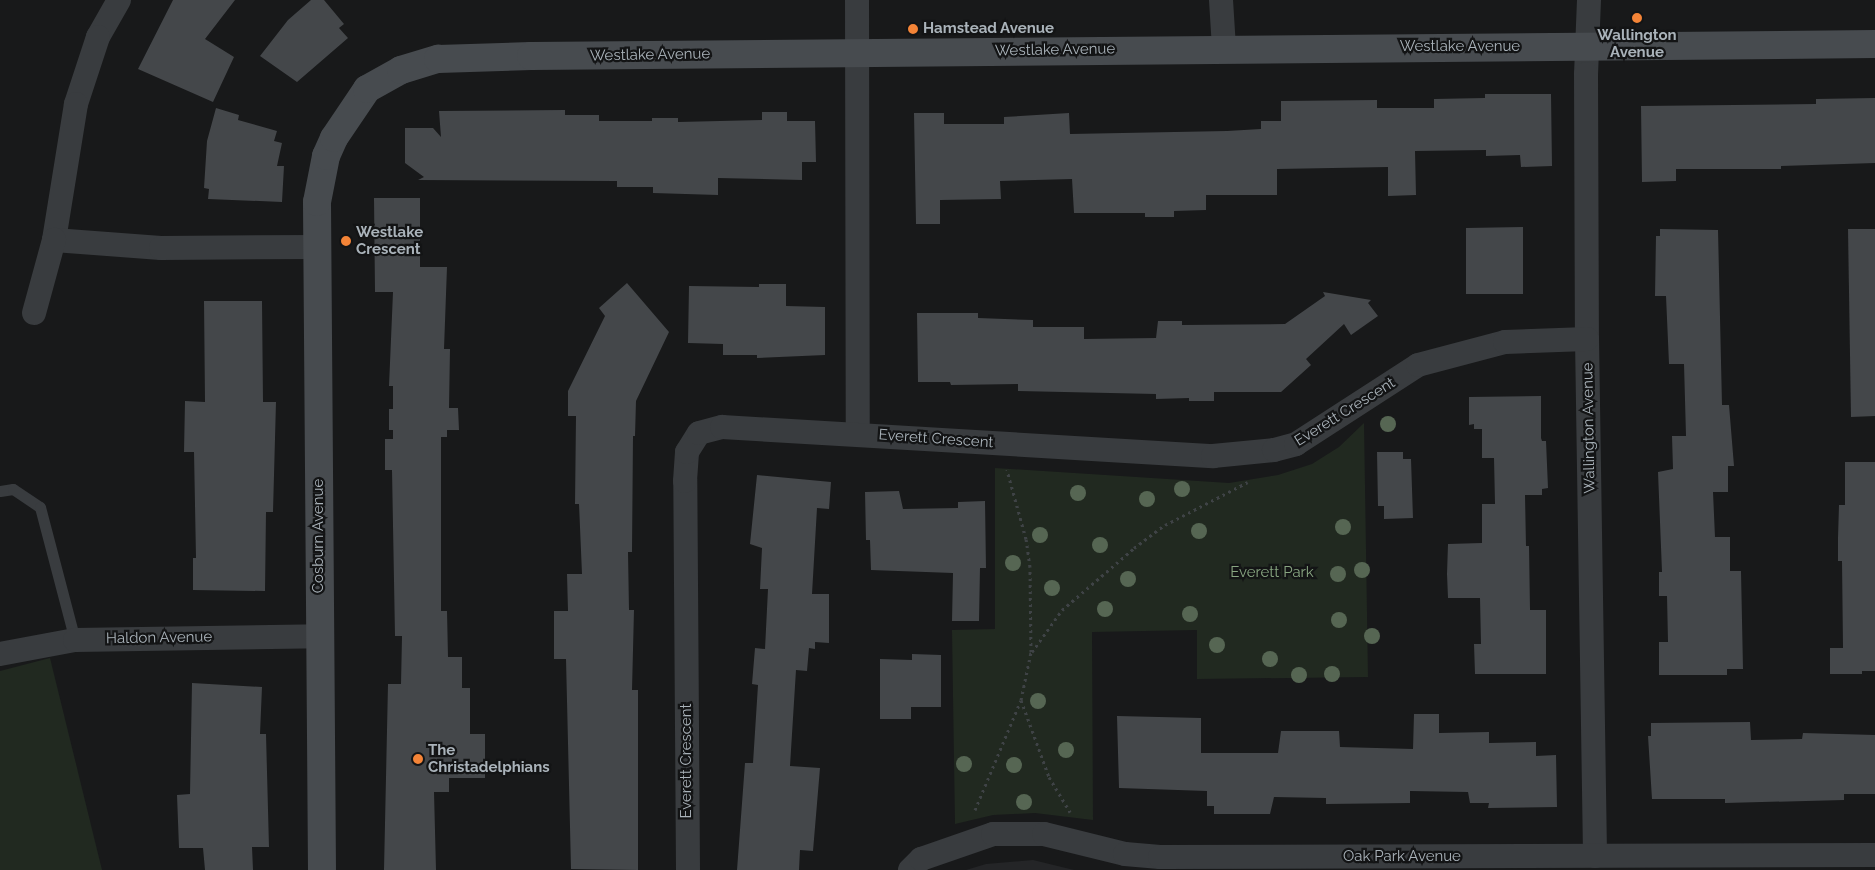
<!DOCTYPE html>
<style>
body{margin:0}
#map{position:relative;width:1875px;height:870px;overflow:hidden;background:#18191a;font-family:Raleway,sans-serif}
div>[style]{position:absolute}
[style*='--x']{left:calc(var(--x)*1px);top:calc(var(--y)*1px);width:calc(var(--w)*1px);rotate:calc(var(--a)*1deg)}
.built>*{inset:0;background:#242527}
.green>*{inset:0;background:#212920}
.building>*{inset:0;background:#44474a}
.path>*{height:3px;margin-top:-1.5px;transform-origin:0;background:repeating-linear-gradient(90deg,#3f4346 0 2.5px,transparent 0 6.5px)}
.lane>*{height:11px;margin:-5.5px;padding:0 5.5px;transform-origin:5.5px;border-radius:5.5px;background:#393c3f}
.street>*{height:24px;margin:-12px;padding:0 12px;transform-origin:12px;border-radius:12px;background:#393c3f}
.secondary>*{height:28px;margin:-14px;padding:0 14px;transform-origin:14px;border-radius:14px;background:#474b4f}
.trees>*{width:16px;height:16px;margin:-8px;border-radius:50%;background:#566653}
.dots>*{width:14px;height:14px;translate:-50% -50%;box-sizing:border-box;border:2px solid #131415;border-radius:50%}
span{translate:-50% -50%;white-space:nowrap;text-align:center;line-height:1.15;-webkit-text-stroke:4.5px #131415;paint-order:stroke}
.poi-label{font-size:15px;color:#aab3ba;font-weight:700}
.left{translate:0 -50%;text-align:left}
.street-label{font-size:15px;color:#aab3ba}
.park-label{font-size:15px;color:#88a581}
</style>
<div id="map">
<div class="built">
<i style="clip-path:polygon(1033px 860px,1074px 870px,966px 870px,986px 864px)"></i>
</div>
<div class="green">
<i style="clip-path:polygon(1364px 423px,1368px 677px,1197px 679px,1197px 630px,1092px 632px,1093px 820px,1035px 813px,993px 815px,955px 824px,952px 630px,995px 629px,995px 468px,1229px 483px,1278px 475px,1312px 464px,1339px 447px)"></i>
<i style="clip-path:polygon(50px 658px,102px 870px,0 870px,0 671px)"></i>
</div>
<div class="building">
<i style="clip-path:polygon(173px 0,235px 0,205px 39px,234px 57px,213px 102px,138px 69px)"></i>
<i style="clip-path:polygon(311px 0,324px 0,344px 24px,339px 28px,348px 38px,297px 82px,260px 56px,288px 20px)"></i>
<i style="clip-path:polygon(1485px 94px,1551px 94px,1552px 166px,1521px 167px,1520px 155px,1486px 156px,1486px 150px,1415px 151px,1416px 195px,1388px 196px,1388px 167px,1277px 169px,1277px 195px,1206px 195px,1206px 210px,1174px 211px,1174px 217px,1145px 217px,1145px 213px,1074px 213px,1072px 179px,1000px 181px,1001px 199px,940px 200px,940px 224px,916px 224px,914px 113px,944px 113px,944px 124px,1004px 124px,1004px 117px,1069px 113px,1070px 134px,1227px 131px,1261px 129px,1261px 121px,1281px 121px,1281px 101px,1377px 100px,1377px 108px,1434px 108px,1434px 99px,1485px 98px)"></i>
<i style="clip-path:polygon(1875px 98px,1875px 163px,1781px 166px,1781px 169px,1676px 169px,1676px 181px,1642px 182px,1641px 106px,1816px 104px,1816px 99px)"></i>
<i style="clip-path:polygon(216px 108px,239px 115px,238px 120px,277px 131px,274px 141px,282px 143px,277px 166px,284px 166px,282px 202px,208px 199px,209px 189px,204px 188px,207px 141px)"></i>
<i style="clip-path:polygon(565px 110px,565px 115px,599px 115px,599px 121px,652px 121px,652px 118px,678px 118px,678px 122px,762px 120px,762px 112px,787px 112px,787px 121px,815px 121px,816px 162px,802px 162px,802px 180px,718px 178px,718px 195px,653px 193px,653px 187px,617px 187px,617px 181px,418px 180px,424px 177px,405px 163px,405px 128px,433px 128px,441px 137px,439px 111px)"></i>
<i style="clip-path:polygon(374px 198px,420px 198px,420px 267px,447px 267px,444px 349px,450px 349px,449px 408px,458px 408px,459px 430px,447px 430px,447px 437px,441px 437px,441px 611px,447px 611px,448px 657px,462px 657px,462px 688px,470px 688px,470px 734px,485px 734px,485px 778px,449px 778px,449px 792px,434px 792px,436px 870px,384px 870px,388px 684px,401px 684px,402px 636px,395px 636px,392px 470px,385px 470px,385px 439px,393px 439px,393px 430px,389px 430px,389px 409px,393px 409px,393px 386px,389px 386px,393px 292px,375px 292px)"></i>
<i style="clip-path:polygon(1523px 227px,1523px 294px,1466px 294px,1466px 228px)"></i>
<i style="clip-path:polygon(1660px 229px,1718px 230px,1722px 405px,1729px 405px,1734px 466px,1728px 466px,1728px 492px,1713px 492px,1715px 537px,1730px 537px,1730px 571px,1741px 571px,1743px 669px,1727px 669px,1727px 675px,1659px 675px,1659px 642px,1668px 642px,1667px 596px,1659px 596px,1659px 572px,1662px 572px,1658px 472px,1673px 469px,1672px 436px,1686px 436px,1684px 364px,1669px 364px,1666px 296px,1655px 296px,1656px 236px,1660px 236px)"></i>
<i style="clip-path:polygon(1848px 229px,1875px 229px,1875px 416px,1851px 417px)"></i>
<i style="clip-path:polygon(627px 283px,669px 332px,636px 401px,635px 436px,633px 436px,632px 552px,628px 552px,629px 610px,634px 610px,632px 690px,638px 690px,638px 870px,571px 869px,566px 659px,554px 659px,554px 611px,568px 611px,567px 574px,582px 574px,579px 504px,575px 504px,576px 416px,568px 416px,568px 391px,605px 316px,599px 308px)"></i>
<i style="clip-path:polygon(759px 284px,786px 284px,786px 306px,825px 307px,825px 355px,757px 358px,757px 355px,723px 355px,723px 344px,688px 343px,689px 286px,759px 287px)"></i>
<i style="clip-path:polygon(1323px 292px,1371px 300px,1368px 303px,1378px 316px,1351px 335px,1344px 324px,1306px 359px,1311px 365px,1281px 392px,1214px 392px,1214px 401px,1189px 401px,1189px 398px,1156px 399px,1156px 394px,1018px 391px,1018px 384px,951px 385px,950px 382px,918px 382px,917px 313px,978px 313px,978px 318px,1033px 320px,1033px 327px,1084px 327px,1084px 339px,1156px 338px,1158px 321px,1182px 321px,1182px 325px,1285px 324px,1325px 296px)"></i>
<i style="clip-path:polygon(204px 301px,262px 301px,263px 402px,276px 402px,273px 512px,266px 512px,265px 591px,193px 590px,193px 558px,196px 558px,194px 452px,184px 452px,185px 401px,205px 402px)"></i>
<i style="clip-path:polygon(1541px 396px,1541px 438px,1542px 441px,1546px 441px,1548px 488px,1542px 489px,1542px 495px,1525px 495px,1526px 546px,1529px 546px,1530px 610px,1546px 610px,1546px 674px,1475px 674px,1474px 644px,1481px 644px,1480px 598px,1448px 598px,1447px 574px,1448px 544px,1482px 543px,1482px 504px,1495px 504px,1494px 458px,1482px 458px,1482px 429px,1474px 429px,1474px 424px,1469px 425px,1469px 397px)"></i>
<i style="clip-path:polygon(1377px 452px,1403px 452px,1403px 459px,1411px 459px,1413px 518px,1384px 519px,1384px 506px,1378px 506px)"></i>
<i style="clip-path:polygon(1845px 462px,1875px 462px,1875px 671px,1862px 671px,1862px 674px,1830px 674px,1830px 648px,1843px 648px,1842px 561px,1838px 561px,1838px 538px,1839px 505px,1845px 505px)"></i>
<i style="clip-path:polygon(757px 475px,831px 482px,829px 509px,817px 508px,812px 594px,829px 594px,829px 643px,815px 642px,815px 649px,809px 648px,807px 671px,796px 670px,790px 766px,820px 768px,813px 851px,800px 850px,799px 870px,737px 870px,745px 763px,753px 763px,758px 685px,752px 684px,755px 648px,765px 649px,768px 589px,760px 589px,762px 548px,750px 544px)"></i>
<i style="clip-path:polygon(899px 491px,903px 509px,958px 508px,958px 502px,985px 501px,986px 568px,980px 568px,979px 621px,952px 621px,953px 573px,871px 570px,870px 540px,866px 540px,865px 492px)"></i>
<i style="clip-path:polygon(912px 654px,941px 655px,941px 707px,911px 707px,911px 719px,880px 719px,880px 659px,912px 660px)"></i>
<i style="clip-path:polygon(192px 683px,262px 687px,260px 734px,266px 734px,269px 847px,252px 847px,253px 870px,205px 870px,203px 848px,179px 848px,177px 795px,190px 794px)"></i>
<i style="clip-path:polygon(1414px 714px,1439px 714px,1439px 733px,1489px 732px,1489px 743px,1536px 742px,1536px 756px,1556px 755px,1557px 807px,1488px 808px,1489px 803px,1470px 803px,1468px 792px,1410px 791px,1410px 803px,1326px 804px,1326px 798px,1274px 797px,1270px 814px,1214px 814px,1214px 806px,1207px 806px,1207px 791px,1119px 788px,1117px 716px,1201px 718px,1201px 753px,1278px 753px,1281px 731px,1339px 731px,1340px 747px,1413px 749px)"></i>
<i style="clip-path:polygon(1750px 722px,1751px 740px,1802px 739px,1803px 733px,1875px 735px,1875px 794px,1844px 794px,1844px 800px,1725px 803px,1725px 799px,1652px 799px,1648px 736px,1651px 736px,1651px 723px)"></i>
</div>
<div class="path">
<i style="--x:1032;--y:652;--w:52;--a:-54.5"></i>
<i style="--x:1062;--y:610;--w:95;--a:-40.7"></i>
<i style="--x:1134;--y:548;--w:39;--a:-37"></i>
<i style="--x:1165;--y:525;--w:93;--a:-27.4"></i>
<i style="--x:1021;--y:700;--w:82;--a:70"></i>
<i style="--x:1049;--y:777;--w:41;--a:59"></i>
<i style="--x:975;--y:810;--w:119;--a:-67.3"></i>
<i style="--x:1021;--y:700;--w:49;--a:-78.2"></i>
<i style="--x:1031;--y:652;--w:85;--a:-90.7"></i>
<i style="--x:1030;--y:567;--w:28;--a:-98"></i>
<i style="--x:1026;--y:539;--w:72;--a:-105.4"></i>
</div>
<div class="lane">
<i style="--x:0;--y:491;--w:13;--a:-9"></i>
<i style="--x:13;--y:489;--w:32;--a:34"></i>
<i style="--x:40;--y:507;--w:138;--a:75.3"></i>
</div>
<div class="street">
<i style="--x:119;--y:0;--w:43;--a:119.6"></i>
<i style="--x:98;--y:37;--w:71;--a:108.2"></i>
<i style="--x:76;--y:104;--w:138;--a:99.2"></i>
<i style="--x:54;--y:240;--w:107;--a:4.3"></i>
<i style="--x:161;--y:248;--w:156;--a:-0.4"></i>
<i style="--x:857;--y:0;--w:434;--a:89.9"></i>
<i style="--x:1221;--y:0;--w:48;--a:86.4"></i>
<i style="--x:1589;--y:0;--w:74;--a:92.3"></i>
<i style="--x:1586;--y:74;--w:265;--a:89.8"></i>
<i style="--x:1587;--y:339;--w:517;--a:89.11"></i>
<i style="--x:34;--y:313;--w:76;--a:-74.7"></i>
<i style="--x:0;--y:654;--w:76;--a:-10.6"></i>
<i style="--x:75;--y:640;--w:245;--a:-0.9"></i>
<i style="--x:688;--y:870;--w:389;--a:-90.4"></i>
<i style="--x:685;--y:481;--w:29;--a:-86"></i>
<i style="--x:687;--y:452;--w:22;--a:-58"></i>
<i style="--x:699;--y:433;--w:24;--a:-15"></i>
<i style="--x:722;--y:427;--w:492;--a:3.4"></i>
<i style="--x:1213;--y:456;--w:61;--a:-5.6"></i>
<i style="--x:1274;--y:450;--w:23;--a:-15"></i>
<i style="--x:1296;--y:444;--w:145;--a:-32.9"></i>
<i style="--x:1418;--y:365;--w:90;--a:-14.8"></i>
<i style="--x:1505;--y:342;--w:82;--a:-2.1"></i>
<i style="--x:910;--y:870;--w:16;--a:-45"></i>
<i style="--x:921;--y:859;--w:76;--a:-19.1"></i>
<i style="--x:993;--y:834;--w:51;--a:0"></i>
<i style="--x:1044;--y:834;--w:83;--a:13.9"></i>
<i style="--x:1125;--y:854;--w:35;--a:5"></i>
<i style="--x:1160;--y:857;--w:715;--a:-0.16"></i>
</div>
<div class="secondary">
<i style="--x:322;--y:870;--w:668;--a:-90.43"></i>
<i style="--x:317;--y:202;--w:47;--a:-78.9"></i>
<i style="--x:326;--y:156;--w:20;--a:-66"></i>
<i style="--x:334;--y:138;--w:59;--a:-56"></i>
<i style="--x:367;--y:89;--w:39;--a:-29"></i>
<i style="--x:401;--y:70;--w:39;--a:-17"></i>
<i style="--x:438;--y:59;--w:93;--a:-1.8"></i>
<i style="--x:531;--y:56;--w:1344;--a:-0.51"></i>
</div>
<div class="trees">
<i style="left:1388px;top:424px"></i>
<i style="left:1182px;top:489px"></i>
<i style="left:1078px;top:493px"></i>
<i style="left:1147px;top:499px"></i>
<i style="left:1343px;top:527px"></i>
<i style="left:1199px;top:531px"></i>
<i style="left:1040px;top:535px"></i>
<i style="left:1100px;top:545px"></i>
<i style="left:1013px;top:563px"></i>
<i style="left:1362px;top:570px"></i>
<i style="left:1338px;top:574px"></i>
<i style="left:1128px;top:579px"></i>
<i style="left:1052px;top:588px"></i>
<i style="left:1105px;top:609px"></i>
<i style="left:1190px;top:614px"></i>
<i style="left:1339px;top:620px"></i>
<i style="left:1372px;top:636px"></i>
<i style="left:1217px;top:645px"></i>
<i style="left:1270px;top:659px"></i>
<i style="left:1332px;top:674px"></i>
<i style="left:1299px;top:675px"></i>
<i style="left:1038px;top:701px"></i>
<i style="left:1066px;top:750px"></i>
<i style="left:964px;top:764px"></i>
<i style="left:1014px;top:765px"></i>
<i style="left:1024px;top:802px"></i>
</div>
<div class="dots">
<i style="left:1637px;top:18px;background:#f48437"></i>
<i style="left:913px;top:29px;background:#f48437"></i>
<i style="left:346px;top:241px;background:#f48437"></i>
<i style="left:418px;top:759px;background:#f48437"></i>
</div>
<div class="poi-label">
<span class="left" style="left:923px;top:29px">Hamstead Avenue</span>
<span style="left:1637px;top:44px">Wallington<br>Avenue</span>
<span class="left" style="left:356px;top:241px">Westlake<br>Crescent</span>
<span class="left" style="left:428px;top:759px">The<br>Christadelphians</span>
</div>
<div class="street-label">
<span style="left:1460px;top:47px">Westlake Avenue</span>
<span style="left:1055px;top:50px;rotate:-1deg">Westlake Avenue</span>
<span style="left:650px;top:55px;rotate:-1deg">Westlake Avenue</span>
<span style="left:1345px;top:412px;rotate:-32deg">Everett Crescent</span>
<span style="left:1589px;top:428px;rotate:-91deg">Wallington Avenue</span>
<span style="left:936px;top:439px;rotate:4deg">Everett Crescent</span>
<span style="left:319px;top:536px;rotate:-90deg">Cosburn Avenue</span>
<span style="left:159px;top:638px;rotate:-1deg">Haldon Avenue</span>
<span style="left:687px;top:761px;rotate:-90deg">Everett Crescent</span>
<span style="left:1402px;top:857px">Oak Park Avenue</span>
</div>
<div class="park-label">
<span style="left:1272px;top:573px">Everett Park</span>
</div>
</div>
